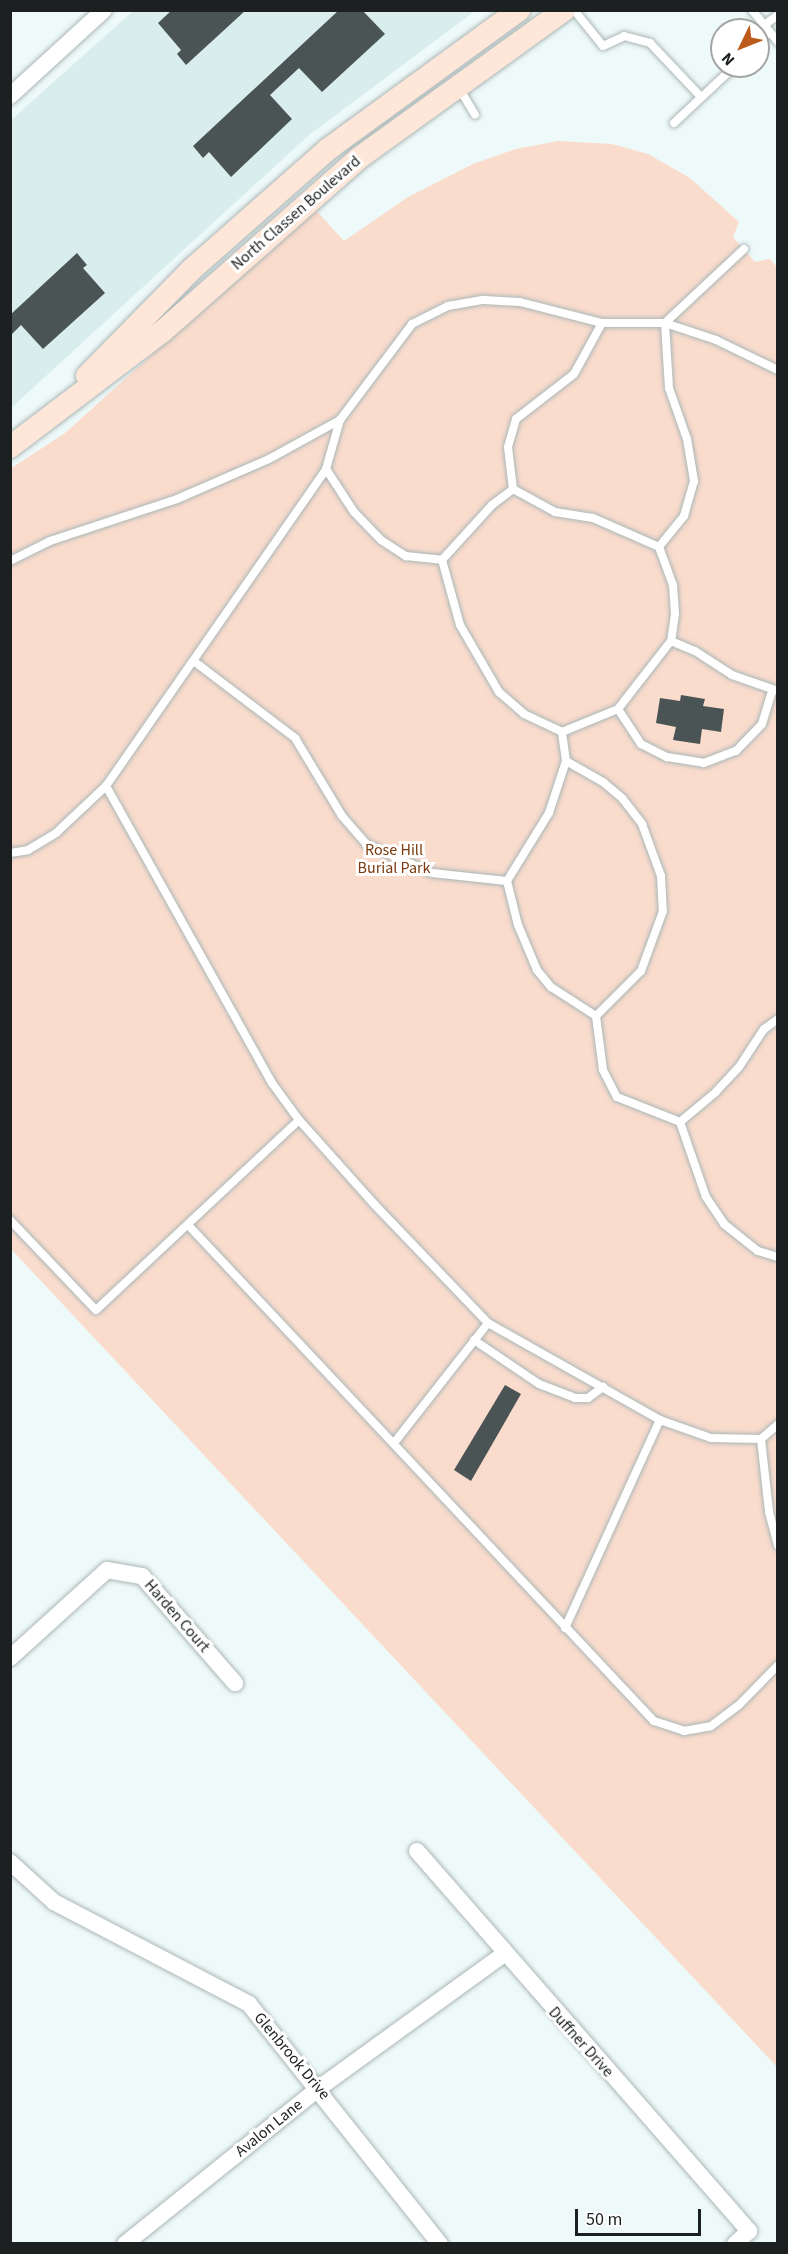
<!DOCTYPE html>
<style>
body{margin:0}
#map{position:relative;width:788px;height:2254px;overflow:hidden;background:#eefaf9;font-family:"Source Sans 3",sans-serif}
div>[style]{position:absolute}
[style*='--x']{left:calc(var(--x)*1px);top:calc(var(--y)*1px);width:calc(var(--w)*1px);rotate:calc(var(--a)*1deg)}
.built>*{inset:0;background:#d8edec}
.green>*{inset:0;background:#fadccd}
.building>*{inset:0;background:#4b5454}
.roads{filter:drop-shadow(0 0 2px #acb7b7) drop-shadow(0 0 2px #acb7b7)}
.lane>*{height:8px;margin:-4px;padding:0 4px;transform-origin:4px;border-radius:4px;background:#fff}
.street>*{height:16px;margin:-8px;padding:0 8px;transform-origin:8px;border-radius:8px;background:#fff}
.secondary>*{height:22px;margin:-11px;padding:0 11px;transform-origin:11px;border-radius:11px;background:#fee6d8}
span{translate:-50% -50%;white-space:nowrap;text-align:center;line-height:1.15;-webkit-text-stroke:6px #fff;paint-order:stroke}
.street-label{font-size:16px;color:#1c2020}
.park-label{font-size:16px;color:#7b390d}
.frame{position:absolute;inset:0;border:12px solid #1c2020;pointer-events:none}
.north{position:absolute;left:710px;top:18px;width:60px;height:60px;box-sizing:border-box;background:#fff;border:2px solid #a4a6a6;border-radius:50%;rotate:227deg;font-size:16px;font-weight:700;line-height:24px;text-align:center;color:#1c2020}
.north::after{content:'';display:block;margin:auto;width:21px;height:27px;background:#bb5a1a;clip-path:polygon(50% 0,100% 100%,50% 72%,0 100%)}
.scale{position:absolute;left:575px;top:2209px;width:126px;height:27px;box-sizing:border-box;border:3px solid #1c2020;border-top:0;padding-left:8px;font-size:18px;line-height:21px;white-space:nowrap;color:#1c2020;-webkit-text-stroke:4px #fff;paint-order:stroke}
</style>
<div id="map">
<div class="built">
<i style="clip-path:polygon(133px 11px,475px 11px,309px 135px,11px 408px,10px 121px)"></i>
</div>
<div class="green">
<i style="clip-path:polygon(558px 141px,612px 144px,648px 154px,690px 178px,739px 222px,733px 237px,755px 262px,770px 259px,777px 267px,777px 2067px,11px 1249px,10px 469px,65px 433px,314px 208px,344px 241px,408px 197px,473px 164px,516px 149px)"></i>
</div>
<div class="building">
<i style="clip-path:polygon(172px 10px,246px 10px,186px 65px,177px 54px,181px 50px,158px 23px)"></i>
<i style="clip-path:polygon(339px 10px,362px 10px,385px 34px,322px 92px,299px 68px,270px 95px,292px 119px,231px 177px,209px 152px,203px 158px,193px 146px)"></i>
<i style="clip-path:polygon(77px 253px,87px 265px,83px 268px,105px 293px,43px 349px,21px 325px,10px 336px,10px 315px)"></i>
<i style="clip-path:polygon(681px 695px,705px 699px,703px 706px,724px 709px,721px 732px,702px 729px,700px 744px,673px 740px,676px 727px,656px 723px,660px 698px,680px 701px)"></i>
<i style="clip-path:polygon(505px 1385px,521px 1394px,471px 1481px,454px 1470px)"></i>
</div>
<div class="roads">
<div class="lane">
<i style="--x:574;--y:10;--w:46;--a:51.1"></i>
<i style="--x:603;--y:46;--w:23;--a:-25"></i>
<i style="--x:624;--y:36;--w:27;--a:15"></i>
<i style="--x:650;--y:43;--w:74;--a:46.6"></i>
<i style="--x:752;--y:10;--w:41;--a:50.9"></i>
<i style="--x:763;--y:26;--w:19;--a:-36"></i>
<i style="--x:758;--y:44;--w:15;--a:-48"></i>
<i style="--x:459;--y:88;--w:31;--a:59"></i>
<i style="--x:674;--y:123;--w:83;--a:-43.1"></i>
<i style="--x:744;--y:249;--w:108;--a:136.9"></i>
<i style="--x:665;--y:323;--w:54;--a:18.4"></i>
<i style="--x:716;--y:340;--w:69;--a:25.8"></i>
<i style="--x:326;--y:469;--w:51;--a:56.9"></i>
<i style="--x:354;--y:512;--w:39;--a:46"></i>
<i style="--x:381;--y:540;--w:30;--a:33"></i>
<i style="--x:406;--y:556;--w:36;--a:6"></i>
<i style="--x:442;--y:560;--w:74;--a:-47.7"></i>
<i style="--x:492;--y:505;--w:26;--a:-37"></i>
<i style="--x:513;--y:489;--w:48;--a:28.7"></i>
<i style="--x:555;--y:512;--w:38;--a:9"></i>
<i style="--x:593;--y:518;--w:72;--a:23.7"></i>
<i style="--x:659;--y:547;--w:40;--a:69.8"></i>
<i style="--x:673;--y:585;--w:29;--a:86"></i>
<i style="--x:675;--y:614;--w:27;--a:98"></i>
<i style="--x:671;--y:641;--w:26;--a:23"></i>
<i style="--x:695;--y:651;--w:44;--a:33"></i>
<i style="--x:732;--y:675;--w:49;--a:19.2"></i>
<i style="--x:513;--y:489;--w:42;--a:-96.8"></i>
<i style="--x:508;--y:447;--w:29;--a:-74"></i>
<i style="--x:516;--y:419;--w:73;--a:-37.8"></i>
<i style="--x:574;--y:374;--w:58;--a:-61.2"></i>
<i style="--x:442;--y:560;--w:67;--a:74.5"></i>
<i style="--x:460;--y:625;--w:78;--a:59.8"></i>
<i style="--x:499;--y:692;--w:33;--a:41"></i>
<i style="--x:524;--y:714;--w:42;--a:25.3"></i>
<i style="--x:10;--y:561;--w:45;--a:-26.6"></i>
<i style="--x:50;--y:541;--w:134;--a:-18.3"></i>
<i style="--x:177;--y:499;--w:100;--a:-23.5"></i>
<i style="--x:269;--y:459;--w:81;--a:-28.8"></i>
<i style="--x:195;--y:662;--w:126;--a:37.2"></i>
<i style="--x:295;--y:738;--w:91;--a:58.9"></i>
<i style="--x:342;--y:816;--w:37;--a:49"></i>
<i style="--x:366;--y:844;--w:72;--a:23.7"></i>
<i style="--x:432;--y:873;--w:75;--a:6.1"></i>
<i style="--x:507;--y:881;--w:80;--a:-58.3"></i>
<i style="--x:549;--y:813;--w:55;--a:-71.9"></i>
<i style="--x:566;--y:761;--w:29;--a:-98"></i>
<i style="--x:562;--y:732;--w:61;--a:-22.3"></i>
<i style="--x:618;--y:709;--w:86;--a:-52.1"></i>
<i style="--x:618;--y:709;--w:42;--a:56.7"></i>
<i style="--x:641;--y:744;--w:29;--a:27"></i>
<i style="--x:667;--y:757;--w:37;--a:9"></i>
<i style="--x:704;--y:763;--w:34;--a:-21"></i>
<i style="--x:736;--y:751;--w:37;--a:-46"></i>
<i style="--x:762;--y:724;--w:34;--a:-73"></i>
<i style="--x:566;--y:761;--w:43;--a:29.6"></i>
<i style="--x:603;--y:782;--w:25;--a:40"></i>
<i style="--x:622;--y:798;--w:33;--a:52"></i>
<i style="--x:642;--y:824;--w:55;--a:69.9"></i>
<i style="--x:661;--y:876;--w:35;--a:87"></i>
<i style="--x:663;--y:911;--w:64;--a:110.1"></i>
<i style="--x:641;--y:971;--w:64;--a:135"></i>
<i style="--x:596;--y:1016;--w:54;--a:82.6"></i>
<i style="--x:603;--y:1070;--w:30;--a:63"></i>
<i style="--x:617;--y:1097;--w:68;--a:21.6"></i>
<i style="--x:106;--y:786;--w:340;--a:60.8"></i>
<i style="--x:272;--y:1083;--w:46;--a:53.9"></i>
<i style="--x:299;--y:1120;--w:113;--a:48.2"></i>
<i style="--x:374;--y:1204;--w:165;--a:46.2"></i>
<i style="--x:488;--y:1323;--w:197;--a:29.4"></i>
<i style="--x:660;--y:1420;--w:54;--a:19.4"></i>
<i style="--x:711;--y:1438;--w:50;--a:1.1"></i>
<i style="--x:761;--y:1439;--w:23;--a:-41"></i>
<i style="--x:10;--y:853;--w:18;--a:-9"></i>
<i style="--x:28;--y:850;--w:33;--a:-31"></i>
<i style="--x:56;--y:833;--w:69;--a:-43.2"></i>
<i style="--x:106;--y:786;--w:386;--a:-55.2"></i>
<i style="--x:326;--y:469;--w:51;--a:-74.1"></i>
<i style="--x:340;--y:420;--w:120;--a:-53.1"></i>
<i style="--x:412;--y:324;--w:40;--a:-26.6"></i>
<i style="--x:448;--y:306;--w:36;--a:-10"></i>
<i style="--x:483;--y:300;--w:37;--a:3"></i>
<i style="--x:520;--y:302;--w:85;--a:14.4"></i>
<i style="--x:602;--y:323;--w:63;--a:0"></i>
<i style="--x:665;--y:323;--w:65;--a:86.5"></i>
<i style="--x:669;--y:388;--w:54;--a:70.6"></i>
<i style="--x:687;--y:439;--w:43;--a:80.5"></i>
<i style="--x:694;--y:481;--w:36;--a:106"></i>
<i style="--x:684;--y:516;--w:40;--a:129"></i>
<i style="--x:507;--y:881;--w:45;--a:76"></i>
<i style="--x:518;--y:925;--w:49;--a:67.1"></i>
<i style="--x:537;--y:970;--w:22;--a:51"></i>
<i style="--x:551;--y:987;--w:54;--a:32.8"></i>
<i style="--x:778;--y:1019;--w:17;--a:144"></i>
<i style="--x:764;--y:1029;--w:45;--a:123.3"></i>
<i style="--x:739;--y:1067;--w:34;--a:133"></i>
<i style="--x:716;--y:1092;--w:47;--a:140.2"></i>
<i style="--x:680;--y:1122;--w:79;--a:70.9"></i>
<i style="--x:706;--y:1197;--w:32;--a:56"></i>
<i style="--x:724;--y:1224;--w:43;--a:38.5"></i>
<i style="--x:758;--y:1251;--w:21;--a:17"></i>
<i style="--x:10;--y:1220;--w:124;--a:46.3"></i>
<i style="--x:96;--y:1310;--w:278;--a:-43.1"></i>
<i style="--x:189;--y:1226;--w:679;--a:46.79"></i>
<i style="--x:654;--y:1721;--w:32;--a:18"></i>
<i style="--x:684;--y:1731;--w:27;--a:-10"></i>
<i style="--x:711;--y:1726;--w:35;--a:-37"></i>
<i style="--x:739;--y:1705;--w:56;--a:-45.7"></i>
<i style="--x:474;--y:1340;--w:78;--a:34.1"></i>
<i style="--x:539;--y:1384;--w:39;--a:21"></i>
<i style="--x:575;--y:1398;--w:13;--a:0"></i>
<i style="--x:588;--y:1398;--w:19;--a:-36"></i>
<i style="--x:761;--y:1439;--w:73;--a:83.7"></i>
<i style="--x:769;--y:1512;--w:35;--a:75"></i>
<i style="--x:394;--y:1443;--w:152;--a:-51.9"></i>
<i style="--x:565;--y:1628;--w:229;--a:-65.5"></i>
</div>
<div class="street">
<i style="--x:10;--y:96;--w:127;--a:-42.5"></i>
<i style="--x:10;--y:1658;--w:131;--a:-42.2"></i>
<i style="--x:107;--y:1570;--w:36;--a:10"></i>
<i style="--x:142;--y:1576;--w:142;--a:49"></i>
<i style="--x:417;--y:1851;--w:505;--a:48.86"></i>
<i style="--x:749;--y:2231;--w:19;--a:137"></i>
<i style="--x:10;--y:1862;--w:59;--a:42.3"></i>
<i style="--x:54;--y:1902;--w:220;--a:27.6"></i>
<i style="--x:249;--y:2004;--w:307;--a:51.5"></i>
<i style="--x:125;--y:2244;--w:249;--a:-38.8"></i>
<i style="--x:319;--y:2088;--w:228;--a:-35.9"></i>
</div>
<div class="secondary">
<i style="--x:87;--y:376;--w:148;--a:-45.5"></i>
<i style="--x:191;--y:270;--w:181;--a:-41.4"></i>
<i style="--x:327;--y:150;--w:238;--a:-36.1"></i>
<i style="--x:10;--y:447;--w:192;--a:-37.2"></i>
<i style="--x:163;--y:331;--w:261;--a:-41.4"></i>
<i style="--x:359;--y:158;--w:253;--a:-35.8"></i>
</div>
</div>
<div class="street-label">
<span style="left:296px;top:213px;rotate:-41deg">North Classen Boulevard</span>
<span style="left:177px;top:1616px;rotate:49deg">Harden Court</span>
<span style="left:581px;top:2042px;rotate:48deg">Duffner Drive</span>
<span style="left:292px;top:2056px;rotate:50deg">Glenbrook Drive</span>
<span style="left:269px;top:2128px;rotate:-39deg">Avalon Lane</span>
</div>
<div class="park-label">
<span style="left:394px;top:859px">Rose Hill<br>Burial Park</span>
</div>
<div class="frame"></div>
<div class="north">N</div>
<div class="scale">50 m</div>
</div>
